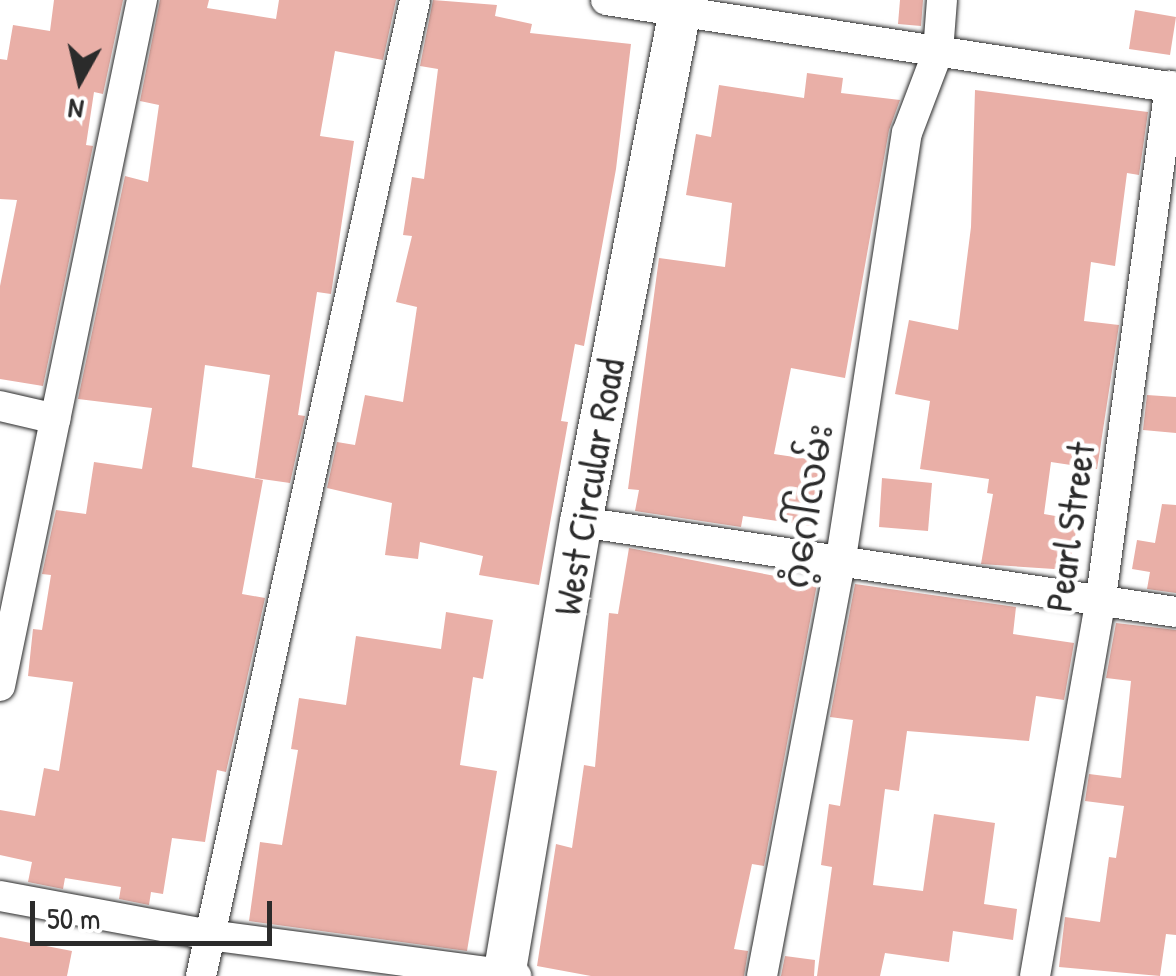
<!DOCTYPE html>
<meta charset="utf-8">
<style>
body{margin:0}
#map{position:relative;width:1176px;height:976px;overflow:hidden;background:#fff;font-family:"Patrick Hand","Noto Sans Myanmar",sans-serif}
div>[style]{position:absolute}
[style*='--x']{left:calc(var(--x)*1px);top:calc(var(--y)*1px);width:calc(var(--w)*1px);rotate:calc(var(--a)*1deg)}
.building>*{inset:0;background:#e9afa7}
.roads{filter:drop-shadow(0 0 2px #2b2b2b) drop-shadow(0 0 2px #2b2b2b)}
.street>*{height:30px;margin:-15px;padding:0 15px;transform-origin:15px;border-radius:15px;background:#fff}
.secondary>*{height:42px;margin:-21px;padding:0 21px;transform-origin:21px;border-radius:21px;background:#fff}
span{translate:-50% -50%;white-space:nowrap;text-align:center;line-height:1.15;-webkit-text-stroke:9px #fff;paint-order:stroke}
.street-label{font-size:38px;color:#2b2b2b}
.north{position:absolute;left:30px;top:30px;width:100px;height:100px;-webkit-text-stroke:8px #fff;paint-order:stroke;rotate:188deg;font-size:28px;font-weight:700;line-height:40px;text-align:center;color:#2b2b2b}
.north::after{content:'';display:block;margin:auto;width:35px;height:45px;background:#2b2b2b;clip-path:polygon(50% 0,100% 100%,50% 72%,0 100%)}
.scale{position:absolute;left:30px;top:901px;width:242px;height:45px;box-sizing:border-box;border:5px solid #2b2b2b;border-top:0;padding-left:12px;font-size:30px;line-height:35px;white-space:nowrap;color:#2b2b2b;-webkit-text-stroke:8px #fff;paint-order:stroke}
</style>
<div id="map">
<div class="building">
<i style="clip-path:polygon(54px 0,123px 0,103px 94px,94px 92px,86px 145px,93px 146px,43px 386px,0 379px,0 286px,17px 200px,0 199px,0 59px,7px 60px,13px 25px,50px 31px)"></i>
<i style="clip-path:polygon(160px 0,209px 0,207px 8px,276px 19px,279px 0,396px 0,383px 60px,335px 51px,320px 136px,354px 141px,331px 294px,317px 292px,298px 415px,305px 416px,290px 483px,255px 478px,270px 375px,205px 365px,192px 467px,263px 480px,242px 594px,265px 598px,226px 772px,217px 770px,205px 842px,172px 838px,163px 894px,151px 892px,149px 905px,119px 899px,121px 887px,65px 878px,63px 889px,28px 882px,32px 862px,0 855px,0 810px,35px 816px,44px 768px,59px 771px,73px 682px,28px 676px,33px 629px,42px 630px,51px 575px,42px 574px,56px 510px,86px 514px,94px 462px,142px 469px,152px 408px,78px 399px,125px 176px,148px 182px,159px 105px,140px 101px)"></i>
<i style="clip-path:polygon(433px 0,497px 5px,495px 16px,532px 24px,530px 33px,631px 44px,616px 169px,584px 346px,575px 344px,561px 421px,568px 422px,539px 585px,479px 575px,483px 556px,420px 542px,418px 559px,385px 555px,392px 503px,327px 488px,337px 442px,355px 445px,365px 395px,403px 402px,417px 307px,396px 302px,412px 236px,403px 235px,412px 177px,424px 179px,438px 69px,420px 66px)"></i>
<i style="clip-path:polygon(900px 0,923px 0,921px 26px,898px 24px)"></i>
<i style="clip-path:polygon(1135px 10px,1176px 17px,1170px 55px,1129px 49px)"></i>
<i style="clip-path:polygon(807px 73px,843px 78px,841px 93px,900px 100px,889px 130px,845px 378px,791px 368px,774px 454px,821px 461px,812px 526px,743px 516px,741px 527px,635px 511px,639px 490px,628px 489px,659px 258px,725px 267px,732px 203px,686px 195px,696px 134px,711px 137px,719px 85px,804px 98px)"></i>
<i style="clip-path:polygon(975px 90px,1148px 112px,1139px 175px,1127px 173px,1115px 266px,1091px 262px,1084px 321px,1119px 325px,1097px 469px,1051px 462px,1044px 514px,1078px 520px,1069px 570px,981px 564px,993px 494px,987px 493px,989px 479px,920px 469px,930px 401px,895px 394px,909px 320px,958px 330px,971px 227px)"></i>
<i style="clip-path:polygon(1147px 395px,1176px 397px,1176px 433px,1143px 430px)"></i>
<i style="clip-path:polygon(882px 478px,932px 483px,928px 531px,879px 527px)"></i>
<i style="clip-path:polygon(1162px 504px,1176px 505px,1176px 593px,1147px 589px,1150px 572px,1132px 569px,1137px 540px,1155px 543px)"></i>
<i style="clip-path:polygon(629px 548px,817px 584px,764px 866px,752px 864px,734px 949px,748px 951px,744px 976px,591px 976px,537px 966px,556px 844px,572px 848px,584px 765px,595px 767px,609px 613px,618px 614px)"></i>
<i style="clip-path:polygon(855px 584px,1016px 607px,1013px 634px,1074px 643px,1064px 700px,1036px 696px,1029px 741px,907px 731px,899px 791px,885px 789px,873px 885px,923px 891px,934px 814px,995px 823px,984px 904px,1017px 909px,1013px 940px,953px 931px,949px 962px,885px 953px,880px 976px,817px 976px,832px 867px,821px 865px,829px 804px,840px 806px,853px 720px,830px 717px)"></i>
<i style="clip-path:polygon(446px 612px,493px 620px,483px 679px,473px 677px,460px 765px,497px 771px,467px 951px,249px 921px,260px 842px,282px 845px,298px 750px,291px 749px,299px 698px,346px 705px,356px 636px,441px 649px)"></i>
<i style="clip-path:polygon(1116px 623px,1176px 630px,1176px 935px,1166px 934px,1160px 976px,1059px 967px,1065px 917px,1100px 922px,1109px 857px,1116px 858px,1124px 806px,1085px 801px,1089px 774px,1121px 778px,1131px 681px,1106px 678px)"></i>
<i style="clip-path:polygon(0 937px,72px 951px,67px 976px,0 976px)"></i>
<i style="clip-path:polygon(785px 956px,815px 960px,814px 976px,781px 976px)"></i>
</div>
<div class="roads">
<div class="street">
<i style="--x:606;--y:0;--w:577;--a:8.78"></i>
<i style="--x:0;--y:406;--w:57;--a:13.1"></i>
<i style="--x:581;--y:522;--w:602;--a:8.6"></i>
<i style="--x:0;--y:686;--w:701;--a:-78.31"></i>
<i style="--x:0;--y:896;--w:214;--a:10.5"></i>
<i style="--x:210;--y:935;--w:309;--a:7.6"></i>
<i style="--x:201;--y:976;--w:999;--a:-77.63"></i>
<i style="--x:762;--y:976;--w:425;--a:-79.3"></i>
<i style="--x:841;--y:558;--w:430;--a:-81.2"></i>
<i style="--x:907;--y:133;--w:87;--a:-69.1"></i>
<i style="--x:938;--y:52;--w:52;--a:-85.6"></i>
<i style="--x:1035;--y:976;--w:377;--a:-80.1"></i>
<i style="--x:1100;--y:605;--w:524;--a:-82.32"></i>
</div>
<div class="secondary">
<i style="--x:504;--y:976;--w:460;--a:-80.4"></i>
<i style="--x:581;--y:522;--w:532;--a:-79.05"></i>
</div>
</div>
<div class="street-label">
<span style="left:589px;top:487px;rotate:-80deg">West Circular Road</span>
<span style="left:807px;top:506px;rotate:-81deg">ဂံ့ဂေါ်လမ်း</span>
<span style="left:1070px;top:527px;rotate:-82deg">Pearl Street</span>
</div>
<div class="north">N</div>
<div class="scale">50 m</div>
</div>
